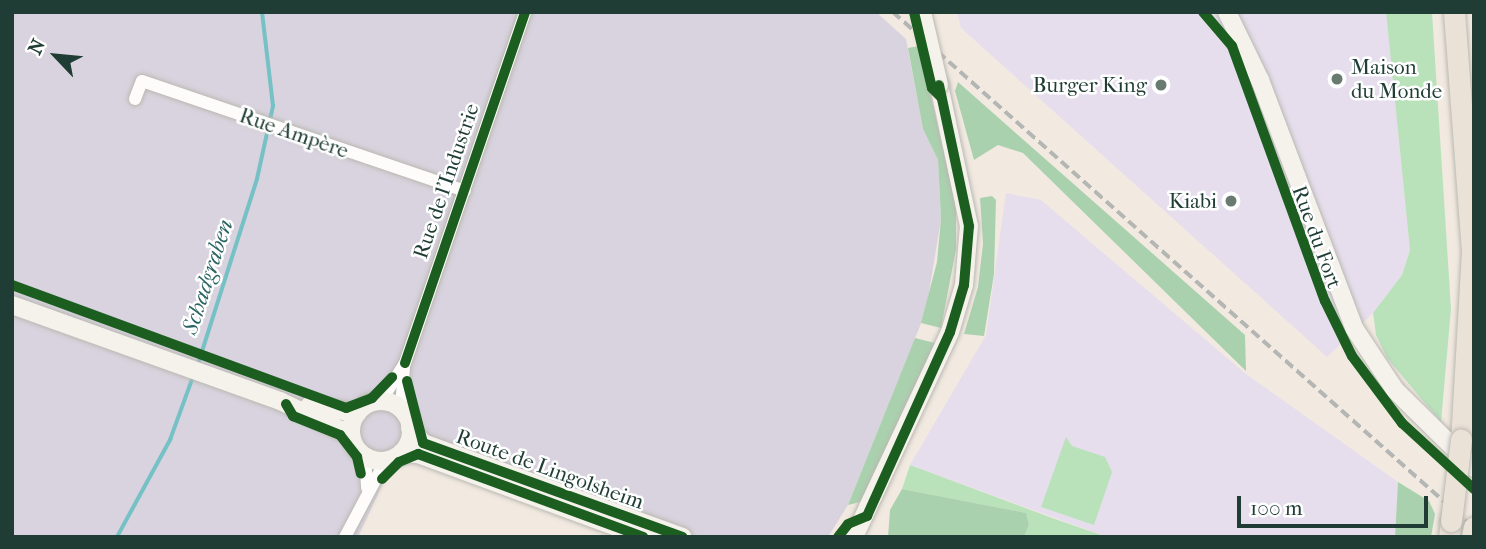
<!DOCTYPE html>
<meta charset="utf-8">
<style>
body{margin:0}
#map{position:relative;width:1486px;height:549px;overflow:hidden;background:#f2eae1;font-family:"IM FELL French Canon",serif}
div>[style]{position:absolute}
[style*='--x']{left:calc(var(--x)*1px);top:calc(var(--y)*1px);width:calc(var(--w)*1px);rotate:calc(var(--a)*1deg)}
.built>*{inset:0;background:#e6deed}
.industrial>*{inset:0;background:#d8d3de}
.green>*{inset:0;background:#b9e2bb}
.forest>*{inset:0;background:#aad1ae}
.stream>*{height:3.5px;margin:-1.75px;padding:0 1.75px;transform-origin:1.75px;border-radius:1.75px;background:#75c1c6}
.roads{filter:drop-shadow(0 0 2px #bab8b2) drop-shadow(0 0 2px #bab8b2)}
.street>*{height:12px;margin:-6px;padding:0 6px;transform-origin:6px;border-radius:6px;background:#fdfcfa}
.secondary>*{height:18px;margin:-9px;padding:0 9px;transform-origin:9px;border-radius:9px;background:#f5f2ec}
.secondary>.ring{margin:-9px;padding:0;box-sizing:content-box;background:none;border:18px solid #f5f2ec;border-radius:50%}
.highway>*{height:21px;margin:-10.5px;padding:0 10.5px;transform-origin:10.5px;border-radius:10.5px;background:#eae2d7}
.rail>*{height:3.5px;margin-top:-1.75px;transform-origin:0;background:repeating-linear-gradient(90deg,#b4b6b4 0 10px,transparent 0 15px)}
.bridges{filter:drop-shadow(0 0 2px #bab8b2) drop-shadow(0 0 2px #bab8b2)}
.secondary-bridge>*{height:18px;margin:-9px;padding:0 9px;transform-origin:9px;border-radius:9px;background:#f5f2ec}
.highway-bridge>*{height:21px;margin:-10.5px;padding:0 10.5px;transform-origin:10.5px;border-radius:10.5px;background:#eae2d7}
.cycleway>*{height:10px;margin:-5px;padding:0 5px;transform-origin:5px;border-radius:5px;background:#1b5e20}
.dots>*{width:19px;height:19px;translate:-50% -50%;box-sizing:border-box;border:4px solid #fff;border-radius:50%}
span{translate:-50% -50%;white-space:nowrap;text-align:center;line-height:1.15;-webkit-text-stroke:5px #fff;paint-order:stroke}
.poi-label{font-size:21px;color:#1f3d34}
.left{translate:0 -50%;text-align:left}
.right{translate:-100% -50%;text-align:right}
.street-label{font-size:21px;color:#1f3d34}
.water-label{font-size:23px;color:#2a6563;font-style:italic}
.frame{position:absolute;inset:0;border:14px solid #1f3d34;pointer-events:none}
.north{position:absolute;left:21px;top:21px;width:70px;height:70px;-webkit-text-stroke:5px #fff;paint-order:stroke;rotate:296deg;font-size:19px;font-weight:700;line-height:28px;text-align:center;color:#1f3d34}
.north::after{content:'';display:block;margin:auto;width:24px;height:32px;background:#1f3d34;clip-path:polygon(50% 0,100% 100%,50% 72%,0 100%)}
.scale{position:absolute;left:1237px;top:496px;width:191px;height:32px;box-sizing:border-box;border:4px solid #1f3d34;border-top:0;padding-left:9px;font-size:21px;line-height:24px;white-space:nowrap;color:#1f3d34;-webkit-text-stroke:5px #fff;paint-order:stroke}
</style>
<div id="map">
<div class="built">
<i style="clip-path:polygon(957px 12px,1386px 12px,1410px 250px,1402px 275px,1373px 313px,1327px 357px,961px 28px)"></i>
<i style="clip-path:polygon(1006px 193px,1041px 200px,1246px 374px,1398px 482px,1395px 537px,1107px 537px,910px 465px,986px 335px)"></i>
</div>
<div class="industrial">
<i style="clip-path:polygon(12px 12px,876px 12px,906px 39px,923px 129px,938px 160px,941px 219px,926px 311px,848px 505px,828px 537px,620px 537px,414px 462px,387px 475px,358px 537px,12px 537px)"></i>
</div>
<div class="green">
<i style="clip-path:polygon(1386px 12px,1432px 12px,1451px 309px,1441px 422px,1387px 358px,1376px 335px,1373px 313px,1402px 275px,1410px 250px)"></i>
<i style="clip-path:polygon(1066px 437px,1072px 446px,1105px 457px,1112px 472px,1094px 525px,1041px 507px)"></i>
<i style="clip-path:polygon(910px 465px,1055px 519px,1107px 537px,1024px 537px,1029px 525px,1025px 513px,902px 489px)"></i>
</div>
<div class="forest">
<i style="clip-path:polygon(919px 46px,956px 204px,956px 249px,941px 328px,921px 323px,937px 262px,941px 219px,938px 160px,923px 129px,908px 48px)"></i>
<i style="clip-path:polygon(958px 82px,1245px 335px,1246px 371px,1023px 153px,998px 145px,974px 160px,955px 91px)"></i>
<i style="clip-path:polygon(992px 196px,996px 200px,994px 274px,984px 336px,964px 334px,978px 287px,983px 244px,980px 198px)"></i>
<i style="clip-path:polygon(915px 338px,935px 343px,933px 351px,860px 502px,848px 505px)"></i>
<i style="clip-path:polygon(1398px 482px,1429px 501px,1435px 514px,1431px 537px,1395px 537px)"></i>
<i style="clip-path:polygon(902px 489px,1026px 513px,1029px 525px,1024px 537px,888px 537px,890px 510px)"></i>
</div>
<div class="stream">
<i style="--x:198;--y:364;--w:194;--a:-72.3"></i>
<i style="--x:257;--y:179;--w:75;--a:-77.6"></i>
<i style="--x:273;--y:106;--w:95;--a:-96.7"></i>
<i style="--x:117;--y:537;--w:111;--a:-61.3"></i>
<i style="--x:170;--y:440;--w:70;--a:-70"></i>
</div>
<div class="roads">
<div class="street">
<i style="--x:135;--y:99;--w:19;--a:-69"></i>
<i style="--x:142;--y:81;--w:341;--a:18.8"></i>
<i style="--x:381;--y:401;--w:45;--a:-57.7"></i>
<i style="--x:405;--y:363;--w:371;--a:-71.1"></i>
<i style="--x:401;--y:409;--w:42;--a:-85.9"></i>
<i style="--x:365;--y:457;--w:31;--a:86"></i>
<i style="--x:345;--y:537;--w:87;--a:-62"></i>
</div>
<div class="secondary">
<i style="--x:1227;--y:12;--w:76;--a:64.1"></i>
<i style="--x:1260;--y:80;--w:265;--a:69.2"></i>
<i style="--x:1354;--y:328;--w:74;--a:56.5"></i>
<i style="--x:1395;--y:390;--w:111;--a:44.6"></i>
<i style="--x:12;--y:305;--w:285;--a:19.7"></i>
<i style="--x:280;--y:401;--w:79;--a:25.6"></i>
<i class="ring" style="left:351px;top:401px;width:42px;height:42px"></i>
<i style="--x:309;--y:406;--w:49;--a:8.3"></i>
<i style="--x:410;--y:428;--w:20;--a:49"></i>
<i style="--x:423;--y:443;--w:276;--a:19.9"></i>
<i style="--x:401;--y:453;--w:17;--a:3"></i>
<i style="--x:418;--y:454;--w:240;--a:20.2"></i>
<i style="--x:854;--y:537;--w:226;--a:-64.9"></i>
<i style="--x:950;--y:332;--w:49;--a:-73.4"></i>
<i style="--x:964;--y:285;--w:59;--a:-85.2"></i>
<i style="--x:969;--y:226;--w:144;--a:-102"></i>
</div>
<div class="highway">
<i style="--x:1454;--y:12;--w:240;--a:85.7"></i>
<i style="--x:1472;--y:251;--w:189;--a:93.3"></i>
<i style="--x:1449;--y:537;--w:16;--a:-83"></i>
</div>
</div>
<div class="rail">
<i style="--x:893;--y:12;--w:777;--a:41.61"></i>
</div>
<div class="bridges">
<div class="secondary-bridge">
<i style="--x:922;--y:12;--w:75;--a:76.9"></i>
</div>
<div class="highway-bridge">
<i style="--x:1451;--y:521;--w:82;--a:-83"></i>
<i style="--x:1472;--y:537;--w:10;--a:-79"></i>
</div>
</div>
<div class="cycleway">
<i style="--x:914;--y:12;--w:78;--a:76.7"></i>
<i style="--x:932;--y:88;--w:13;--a:45"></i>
<i style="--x:1203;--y:12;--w:45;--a:49.5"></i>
<i style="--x:1232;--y:46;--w:271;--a:70"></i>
<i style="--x:1325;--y:301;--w:61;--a:63.9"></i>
<i style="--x:1352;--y:356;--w:84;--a:53.3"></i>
<i style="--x:1402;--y:423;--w:98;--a:42.5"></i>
<i style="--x:12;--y:285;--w:356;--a:20.2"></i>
<i style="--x:346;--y:408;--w:28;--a:-21"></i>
<i style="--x:372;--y:398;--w:29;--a:-46"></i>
<i style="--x:405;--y:363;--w:371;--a:-71.1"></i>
<i style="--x:407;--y:381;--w:64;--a:75.5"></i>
<i style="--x:423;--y:443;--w:276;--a:19.9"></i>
<i style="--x:286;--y:404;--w:14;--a:60"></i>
<i style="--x:293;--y:416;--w:51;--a:22"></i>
<i style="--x:340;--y:435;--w:28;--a:52"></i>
<i style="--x:357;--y:457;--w:17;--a:77"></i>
<i style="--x:382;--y:479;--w:24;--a:-45"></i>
<i style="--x:399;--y:462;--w:21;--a:-23"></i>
<i style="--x:418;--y:454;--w:240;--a:20.2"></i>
<i style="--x:838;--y:537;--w:16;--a:-52"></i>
<i style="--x:848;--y:524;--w:21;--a:-23"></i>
<i style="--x:867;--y:516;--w:202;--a:-65.7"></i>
<i style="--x:950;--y:332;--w:49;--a:-73.4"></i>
<i style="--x:964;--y:285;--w:59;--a:-85.2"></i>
<i style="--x:969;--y:226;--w:144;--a:-102"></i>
</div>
<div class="dots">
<i style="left:1337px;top:79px;background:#697a71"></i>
<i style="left:1161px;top:85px;background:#697a71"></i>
<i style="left:1231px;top:201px;background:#697a71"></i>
</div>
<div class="poi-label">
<span class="left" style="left:1351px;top:79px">Maison<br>du Monde</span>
<span class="right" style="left:1147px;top:85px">Burger King</span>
<span class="right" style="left:1217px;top:201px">Kiabi</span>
</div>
<div class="street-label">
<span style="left:294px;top:133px;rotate:19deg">Rue Ampère</span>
<span style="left:446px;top:181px;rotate:-71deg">Rue de l'Industrie</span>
<span style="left:1317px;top:237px;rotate:70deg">Rue du Fort</span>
<span style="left:550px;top:469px;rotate:20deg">Route de Lingolsheim</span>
</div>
<div class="water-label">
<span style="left:208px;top:277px;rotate:-72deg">Schadgraben</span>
</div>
<div class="frame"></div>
<div class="north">N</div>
<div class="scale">100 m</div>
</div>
